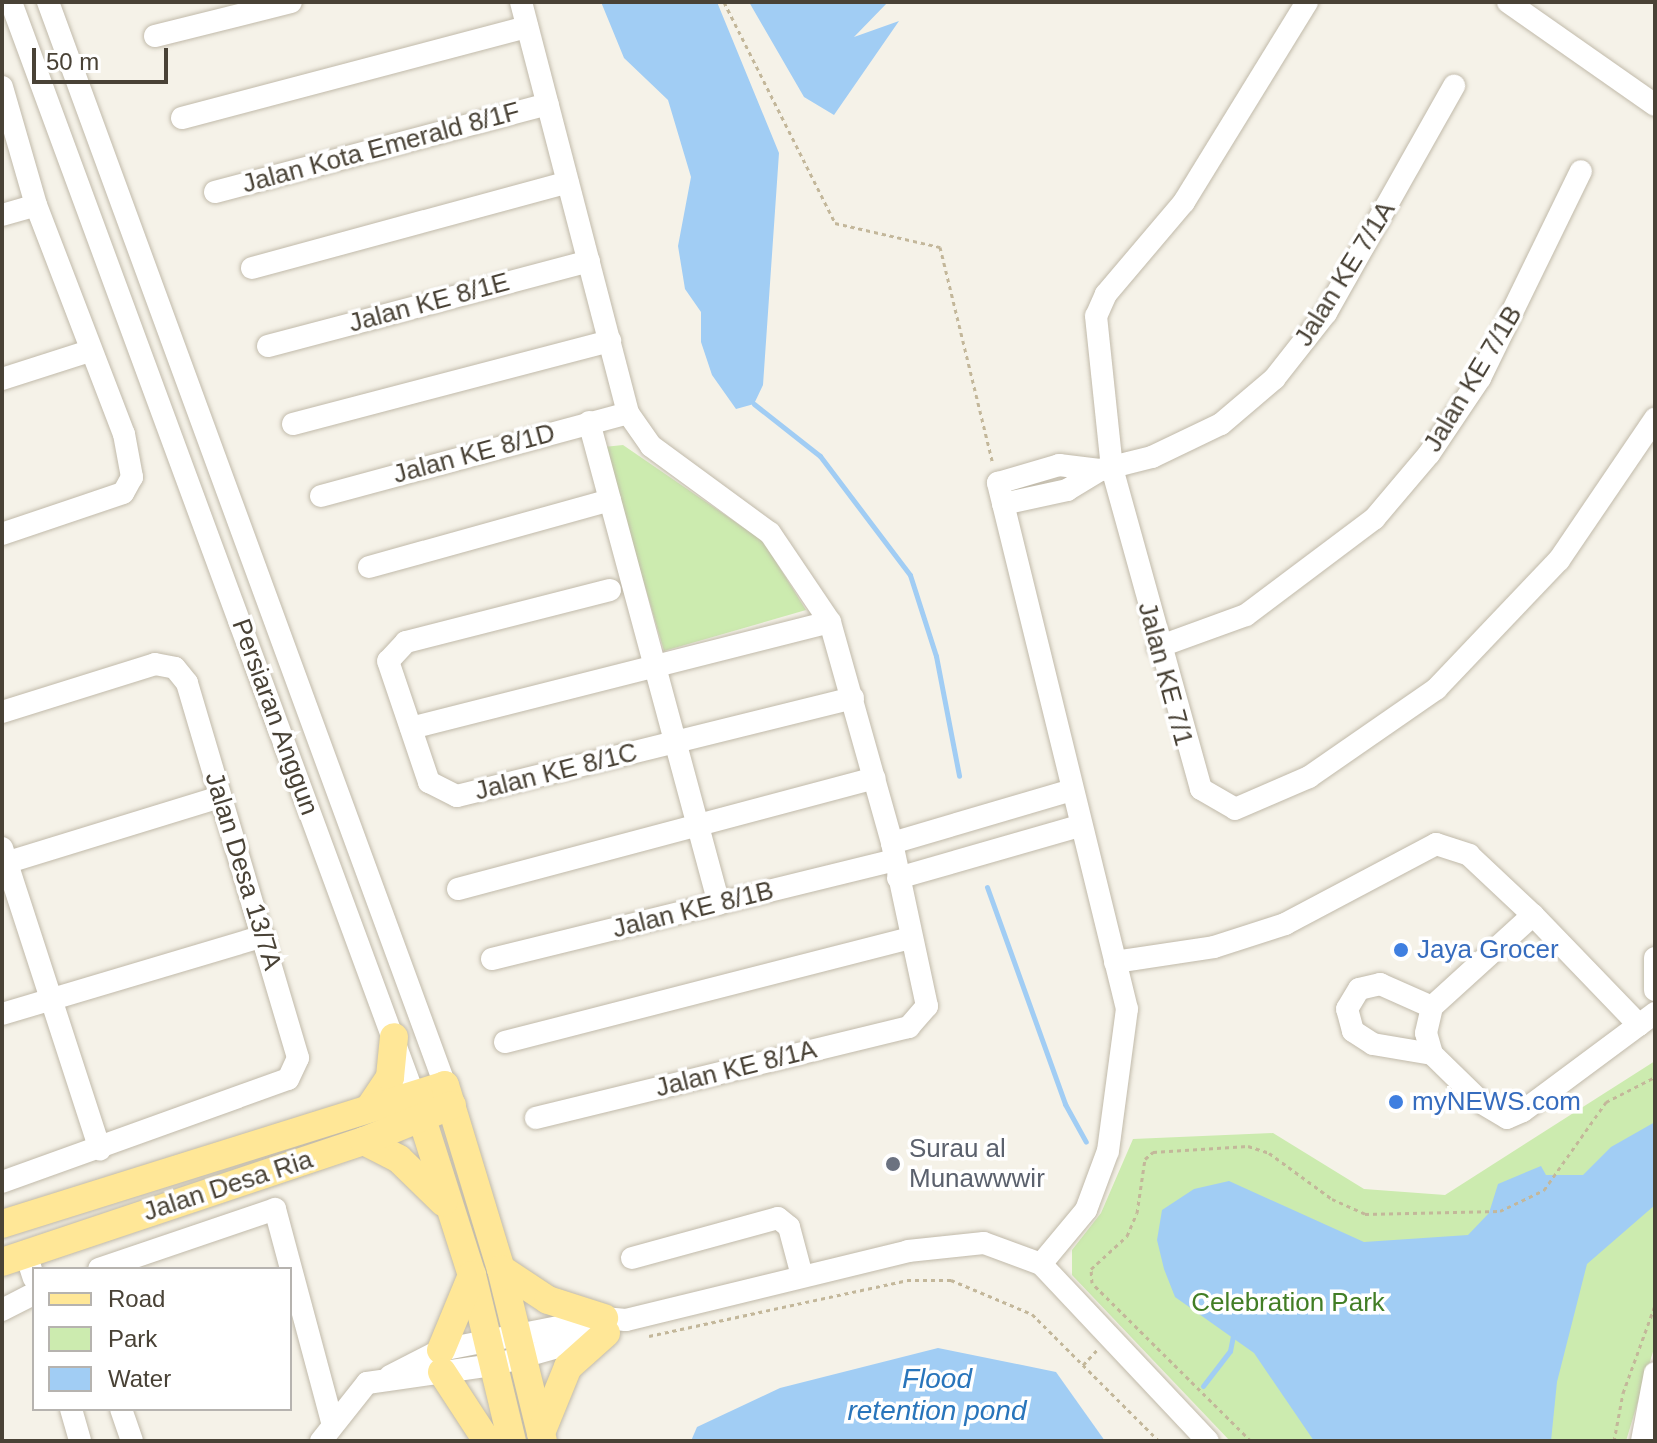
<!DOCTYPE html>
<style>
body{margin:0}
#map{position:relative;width:1657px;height:1443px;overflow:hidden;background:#f5f2e8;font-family:Helvetica,sans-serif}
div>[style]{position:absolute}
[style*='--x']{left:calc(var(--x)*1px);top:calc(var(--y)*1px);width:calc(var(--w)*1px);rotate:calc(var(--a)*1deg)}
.green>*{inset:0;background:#ccebaf}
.water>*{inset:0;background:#a1cdf4}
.stream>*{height:5px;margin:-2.5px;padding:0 2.5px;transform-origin:2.5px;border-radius:2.5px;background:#a1cdf4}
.path>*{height:3px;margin-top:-1.5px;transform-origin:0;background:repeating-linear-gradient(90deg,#c3b79a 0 4px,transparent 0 8px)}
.roads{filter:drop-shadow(0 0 2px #c1baaa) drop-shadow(0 0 2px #c1baaa)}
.minor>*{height:22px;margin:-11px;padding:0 11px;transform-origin:11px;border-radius:11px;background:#fff}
.major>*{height:28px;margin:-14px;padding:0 14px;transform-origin:14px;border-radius:14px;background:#ffe797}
.dots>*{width:22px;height:22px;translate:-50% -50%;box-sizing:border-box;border:4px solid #fff;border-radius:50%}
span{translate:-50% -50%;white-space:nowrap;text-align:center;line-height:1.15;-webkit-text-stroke:7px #fff;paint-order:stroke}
.street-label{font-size:26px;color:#494236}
.shop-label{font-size:26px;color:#366cbe}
.left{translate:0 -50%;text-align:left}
.worship-label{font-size:26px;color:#5b616d}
.park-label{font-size:26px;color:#427e25}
.water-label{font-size:28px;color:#2975bb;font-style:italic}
.frame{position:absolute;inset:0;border:4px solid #494236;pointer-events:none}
.legend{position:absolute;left:32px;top:1267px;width:260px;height:144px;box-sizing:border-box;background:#fff;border:2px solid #b6b3af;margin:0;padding:10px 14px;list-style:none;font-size:24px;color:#494236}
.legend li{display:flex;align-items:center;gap:16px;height:40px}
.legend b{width:40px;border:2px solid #b6b3af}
.scale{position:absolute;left:32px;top:48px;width:136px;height:36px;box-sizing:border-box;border:4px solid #494236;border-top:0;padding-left:10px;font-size:24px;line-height:28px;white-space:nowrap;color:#494236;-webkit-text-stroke:6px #fff;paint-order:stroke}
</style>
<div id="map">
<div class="green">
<i style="clip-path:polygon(623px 445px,763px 541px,806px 610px,664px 651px,604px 447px)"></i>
<i style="clip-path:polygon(1655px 1061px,1655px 1345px,1626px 1441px,1230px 1441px,1072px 1275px,1072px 1250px,1101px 1213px,1133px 1139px,1273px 1133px,1364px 1189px,1445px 1195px)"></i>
</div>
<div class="water">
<i style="clip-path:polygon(601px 2px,717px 2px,779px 153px,763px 385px,754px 404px,736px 409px,712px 375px,701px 342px,701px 312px,685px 289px,678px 246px,691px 177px,668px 100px,624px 58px)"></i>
<i style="clip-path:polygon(749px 2px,888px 2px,854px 37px,899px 21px,834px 115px,804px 97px)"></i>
<i style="clip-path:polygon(1655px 1122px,1655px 1205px,1587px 1264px,1557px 1382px,1551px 1441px,1314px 1441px,1254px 1353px,1175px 1297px,1164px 1269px,1157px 1240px,1162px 1210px,1194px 1189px,1229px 1181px,1364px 1242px,1468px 1235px,1489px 1213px,1498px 1184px,1541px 1166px,1546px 1175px,1583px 1175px,1611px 1147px)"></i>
<i style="clip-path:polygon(938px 1348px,1056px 1372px,1105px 1441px,691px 1441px,697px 1427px,780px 1388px)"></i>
</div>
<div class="stream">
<i style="--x:754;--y:404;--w:84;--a:38.2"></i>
<i style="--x:820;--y:456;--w:149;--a:52.9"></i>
<i style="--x:910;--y:575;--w:85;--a:72.2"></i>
<i style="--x:936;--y:656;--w:122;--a:79.1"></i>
<i style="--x:987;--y:887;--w:231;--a:70.2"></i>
<i style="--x:1065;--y:1104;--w:43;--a:61.1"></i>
<i style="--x:1203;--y:1386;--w:44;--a:-52.4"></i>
<i style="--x:1230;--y:1351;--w:20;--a:-79"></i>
</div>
<div class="path">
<i style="--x:724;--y:2;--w:247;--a:63.3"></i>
<i style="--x:835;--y:223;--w:108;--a:12.9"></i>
<i style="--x:940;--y:247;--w:223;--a:76.3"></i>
<i style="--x:649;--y:1336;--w:264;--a:-12.2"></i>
<i style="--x:907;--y:1280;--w:44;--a:0"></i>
<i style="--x:951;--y:1280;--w:88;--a:22.8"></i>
<i style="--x:1032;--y:1314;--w:180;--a:45"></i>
<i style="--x:1083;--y:1365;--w:21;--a:-47"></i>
<i style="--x:1251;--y:1441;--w:224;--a:-135.2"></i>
<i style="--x:1092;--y:1283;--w:14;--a:-94"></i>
<i style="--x:1091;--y:1269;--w:49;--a:-42.5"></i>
<i style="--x:1127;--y:1236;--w:25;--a:-67"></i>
<i style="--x:1137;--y:1213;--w:55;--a:-81.6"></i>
<i style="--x:1145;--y:1159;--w:11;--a:-41"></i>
<i style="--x:1153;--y:1152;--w:95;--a:-3.6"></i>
<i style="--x:1248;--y:1146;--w:22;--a:18"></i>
<i style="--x:1269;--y:1153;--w:78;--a:36.1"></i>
<i style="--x:1332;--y:1199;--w:36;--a:24"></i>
<i style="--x:1365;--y:1214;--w:135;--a:-1.3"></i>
<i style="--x:1500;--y:1211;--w:49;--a:-25.5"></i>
<i style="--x:1544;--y:1190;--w:108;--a:-54.8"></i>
<i style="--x:1606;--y:1102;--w:55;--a:-27"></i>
<i style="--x:1614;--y:1441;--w:49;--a:-79.4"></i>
<i style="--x:1623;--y:1393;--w:94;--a:-70"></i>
</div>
<div class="roads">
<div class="minor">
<i style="--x:11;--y:2;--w:1163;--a:69.77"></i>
<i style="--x:48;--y:2;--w:1153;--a:69.87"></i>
<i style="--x:521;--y:2;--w:425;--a:75.4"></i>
<i style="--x:628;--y:413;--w:40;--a:55.1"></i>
<i style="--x:651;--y:446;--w:147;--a:36.2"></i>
<i style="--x:770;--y:533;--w:107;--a:56"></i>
<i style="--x:830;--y:622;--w:230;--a:74.3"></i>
<i style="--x:892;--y:843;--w:167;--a:77.9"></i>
<i style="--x:927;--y:1006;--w:28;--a:131"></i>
<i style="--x:909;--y:1027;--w:384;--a:166.3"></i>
<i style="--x:1307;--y:2;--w:235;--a:121.6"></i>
<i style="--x:1184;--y:202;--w:121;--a:130.3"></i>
<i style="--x:1106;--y:294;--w:24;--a:114"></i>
<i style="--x:1096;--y:316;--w:153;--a:84"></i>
<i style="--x:1112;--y:468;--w:333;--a:74.5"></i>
<i style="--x:1201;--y:789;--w:39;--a:30"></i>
<i style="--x:1235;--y:809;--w:81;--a:-23.4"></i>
<i style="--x:1309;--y:777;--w:155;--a:-34.7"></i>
<i style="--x:1436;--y:689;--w:178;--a:-46.4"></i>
<i style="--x:1559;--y:560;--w:171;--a:-55.8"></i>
<i style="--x:1508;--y:2;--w:179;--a:35"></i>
<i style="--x:155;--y:36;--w:140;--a:-14"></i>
<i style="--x:2;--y:87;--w:123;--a:73.9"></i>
<i style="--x:36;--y:205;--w:245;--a:69"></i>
<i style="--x:124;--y:434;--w:44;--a:79.5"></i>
<i style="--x:132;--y:477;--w:18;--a:119"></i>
<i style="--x:123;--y:493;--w:128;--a:161.3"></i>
<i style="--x:182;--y:118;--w:357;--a:-14.8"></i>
<i style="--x:215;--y:192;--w:344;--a:-14.8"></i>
<i style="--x:2;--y:215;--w:35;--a:-16"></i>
<i style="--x:252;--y:268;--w:327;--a:-15.2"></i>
<i style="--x:268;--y:346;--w:332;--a:-14.8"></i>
<i style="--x:2;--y:379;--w:91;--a:-17.8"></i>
<i style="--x:589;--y:422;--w:499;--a:74.9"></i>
<i style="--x:293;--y:424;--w:328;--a:-14.7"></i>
<i style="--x:321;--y:496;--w:318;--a:-15.1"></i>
<i style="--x:1003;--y:504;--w:66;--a:-12.3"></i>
<i style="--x:1067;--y:490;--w:39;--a:-31"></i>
<i style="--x:1100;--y:470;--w:54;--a:-14"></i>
<i style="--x:1152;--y:457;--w:76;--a:-25.6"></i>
<i style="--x:1221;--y:424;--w:70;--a:-40.3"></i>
<i style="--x:1274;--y:379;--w:84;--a:-51.8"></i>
<i style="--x:1326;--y:313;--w:261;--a:-60.6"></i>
<i style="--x:369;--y:567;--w:250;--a:-15.5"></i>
<i style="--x:610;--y:590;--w:211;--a:165.7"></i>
<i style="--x:406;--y:642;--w:26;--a:133"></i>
<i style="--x:388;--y:661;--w:128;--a:71.3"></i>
<i style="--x:429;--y:782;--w:31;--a:27"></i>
<i style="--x:457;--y:796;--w:408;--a:-13.9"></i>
<i style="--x:1158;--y:647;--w:94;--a:-20"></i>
<i style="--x:1246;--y:615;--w:160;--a:-36.9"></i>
<i style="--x:1374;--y:519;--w:85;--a:-49.8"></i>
<i style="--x:1429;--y:454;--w:92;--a:-56.1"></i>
<i style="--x:1480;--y:378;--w:230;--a:-64"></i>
<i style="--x:2;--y:712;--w:160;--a:-17.4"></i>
<i style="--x:155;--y:664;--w:20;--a:11"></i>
<i style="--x:175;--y:668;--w:19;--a:51"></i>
<i style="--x:187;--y:683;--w:391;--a:73.5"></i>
<i style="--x:298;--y:1058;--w:23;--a:115"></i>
<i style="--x:288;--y:1079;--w:304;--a:160.2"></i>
<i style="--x:411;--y:728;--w:432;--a:-14.2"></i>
<i style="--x:892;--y:843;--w:184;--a:-16.4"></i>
<i style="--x:2;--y:848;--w:317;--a:72"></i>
<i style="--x:2;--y:864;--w:228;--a:-17.1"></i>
<i style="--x:898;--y:878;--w:188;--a:-16"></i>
<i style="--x:458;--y:889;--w:431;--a:-14.9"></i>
<i style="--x:1655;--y:958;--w:32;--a:90"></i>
<i style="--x:492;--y:959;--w:415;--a:-13.8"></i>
<i style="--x:1115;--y:962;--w:100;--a:-8.6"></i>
<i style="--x:1214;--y:947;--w:75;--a:-17.9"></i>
<i style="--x:1285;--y:924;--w:171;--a:-27.9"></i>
<i style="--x:1436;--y:844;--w:35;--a:18"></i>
<i style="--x:1469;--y:855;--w:88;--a:43.2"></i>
<i style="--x:2;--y:1014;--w:273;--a:-16.6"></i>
<i style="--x:1639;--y:1025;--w:153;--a:-133.9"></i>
<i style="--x:1533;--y:915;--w:137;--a:137.7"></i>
<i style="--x:1432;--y:1007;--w:27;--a:103"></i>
<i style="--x:1426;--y:1033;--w:22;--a:74"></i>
<i style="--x:1432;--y:1054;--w:70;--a:44.4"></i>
<i style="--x:1482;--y:1103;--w:29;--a:31"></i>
<i style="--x:1507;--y:1118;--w:17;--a:-24"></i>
<i style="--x:1523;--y:1111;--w:144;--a:-36.6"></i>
<i style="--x:1639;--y:1025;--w:20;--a:-37"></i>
<i style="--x:505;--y:1042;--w:419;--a:-14.4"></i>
<i style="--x:1432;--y:1054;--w:60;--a:-170.4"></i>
<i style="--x:1373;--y:1044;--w:24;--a:-147"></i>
<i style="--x:1353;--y:1031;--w:23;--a:-105"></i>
<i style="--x:1347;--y:1009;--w:23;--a:-59"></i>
<i style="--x:1359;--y:989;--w:22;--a:-13"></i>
<i style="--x:1380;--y:984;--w:57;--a:23.9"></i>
<i style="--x:26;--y:1254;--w:25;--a:72"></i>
<i style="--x:632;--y:1258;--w:151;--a:-15.3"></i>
<i style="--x:778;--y:1218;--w:14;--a:39"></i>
<i style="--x:789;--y:1227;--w:51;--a:75.1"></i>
<i style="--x:1041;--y:1264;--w:70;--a:-50.2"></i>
<i style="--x:1086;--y:1210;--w:63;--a:-69.6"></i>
<i style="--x:1108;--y:1151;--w:143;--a:-82.4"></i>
<i style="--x:1127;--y:1009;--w:542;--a:-103.78"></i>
<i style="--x:998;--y:483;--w:64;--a:-16.4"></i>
<i style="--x:1059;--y:465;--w:41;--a:7"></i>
<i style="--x:99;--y:1269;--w:186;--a:-18.8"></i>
<i style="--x:275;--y:1209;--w:220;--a:75"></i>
<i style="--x:2;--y:1310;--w:36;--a:-27"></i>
<i style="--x:390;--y:1376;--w:57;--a:-27"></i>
<i style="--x:441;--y:1350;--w:166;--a:-11.1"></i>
<i style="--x:604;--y:1318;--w:22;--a:5"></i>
<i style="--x:626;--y:1320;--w:290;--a:-13.7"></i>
<i style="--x:908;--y:1251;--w:76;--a:-6"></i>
<i style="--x:984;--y:1243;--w:61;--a:20.2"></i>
<i style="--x:1041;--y:1264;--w:243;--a:46.7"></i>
<i style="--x:71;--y:1409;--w:33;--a:74"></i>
<i style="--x:121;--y:1409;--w:34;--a:71"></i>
<i style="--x:321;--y:1441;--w:74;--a:-51.6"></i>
<i style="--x:367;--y:1383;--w:128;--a:-8.1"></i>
<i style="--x:494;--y:1365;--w:111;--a:-15.7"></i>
<i style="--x:1642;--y:1441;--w:69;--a:-79.2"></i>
</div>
<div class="major">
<i style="--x:416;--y:1100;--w:184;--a:72.3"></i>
<i style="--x:472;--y:1275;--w:171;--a:76.5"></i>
<i style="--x:370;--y:1107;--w:36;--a:-56"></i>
<i style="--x:390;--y:1077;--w:40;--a:-84.3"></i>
<i style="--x:364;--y:1141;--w:39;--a:27"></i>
<i style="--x:399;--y:1159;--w:62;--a:44.3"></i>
<i style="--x:2;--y:1224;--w:464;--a:-17.4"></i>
<i style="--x:445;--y:1085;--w:192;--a:73.1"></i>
<i style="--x:501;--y:1269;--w:177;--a:76.3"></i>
<i style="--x:2;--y:1262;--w:382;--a:-18.5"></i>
<i style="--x:364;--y:1141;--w:95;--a:-22.2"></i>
<i style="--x:501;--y:1269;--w:56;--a:33.4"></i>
<i style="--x:548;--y:1300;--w:59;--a:17.8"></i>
<i style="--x:441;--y:1350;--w:81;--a:-67.5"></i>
<i style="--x:442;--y:1372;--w:82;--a:56.9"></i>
<i style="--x:541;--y:1433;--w:71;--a:-67.8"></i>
<i style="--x:568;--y:1367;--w:51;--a:-41.8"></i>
</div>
</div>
<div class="dots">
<i style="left:1401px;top:950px;background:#3f7fe0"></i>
<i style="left:1396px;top:1102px;background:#3f7fe0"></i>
<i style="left:893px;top:1164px;background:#6b7280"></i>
</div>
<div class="street-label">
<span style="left:381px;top:148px;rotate:-15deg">Jalan Kota Emerald 8/1F</span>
<span style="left:1345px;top:274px;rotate:-58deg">Jalan KE 7/1A</span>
<span style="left:429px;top:303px;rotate:-15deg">Jalan KE 8/1E</span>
<span style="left:1473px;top:379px;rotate:-59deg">Jalan KE 7/1B</span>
<span style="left:474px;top:454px;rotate:-15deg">Jalan KE 8/1D</span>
<span style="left:1165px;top:674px;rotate:75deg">Jalan KE 7/1</span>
<span style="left:275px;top:717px;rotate:70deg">Persiaran Anggun</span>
<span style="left:556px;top:772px;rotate:-14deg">Jalan KE 8/1C</span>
<span style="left:243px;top:871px;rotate:73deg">Jalan Desa 13/7A</span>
<span style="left:693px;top:910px;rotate:-14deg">Jalan KE 8/1B</span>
<span style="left:736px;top:1069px;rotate:-14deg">Jalan KE 8/1A</span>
<span style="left:228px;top:1186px;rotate:-18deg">Jalan Desa Ria</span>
</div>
<div class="shop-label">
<span class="left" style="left:1417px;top:950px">Jaya Grocer</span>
<span class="left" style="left:1412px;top:1102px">myNEWS.com</span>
</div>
<div class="worship-label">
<span class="left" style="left:909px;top:1164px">Surau al<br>Munawwwir</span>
</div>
<div class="park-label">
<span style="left:1288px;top:1303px">Celebration Park</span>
</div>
<div class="water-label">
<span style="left:937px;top:1395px">Flood<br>retention pond</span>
</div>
<div class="frame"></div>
<ul class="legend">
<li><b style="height:10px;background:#ffe797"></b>Road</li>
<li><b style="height:22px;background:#ccebaf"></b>Park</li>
<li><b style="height:22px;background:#a1cdf4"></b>Water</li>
</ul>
<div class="scale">50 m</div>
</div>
